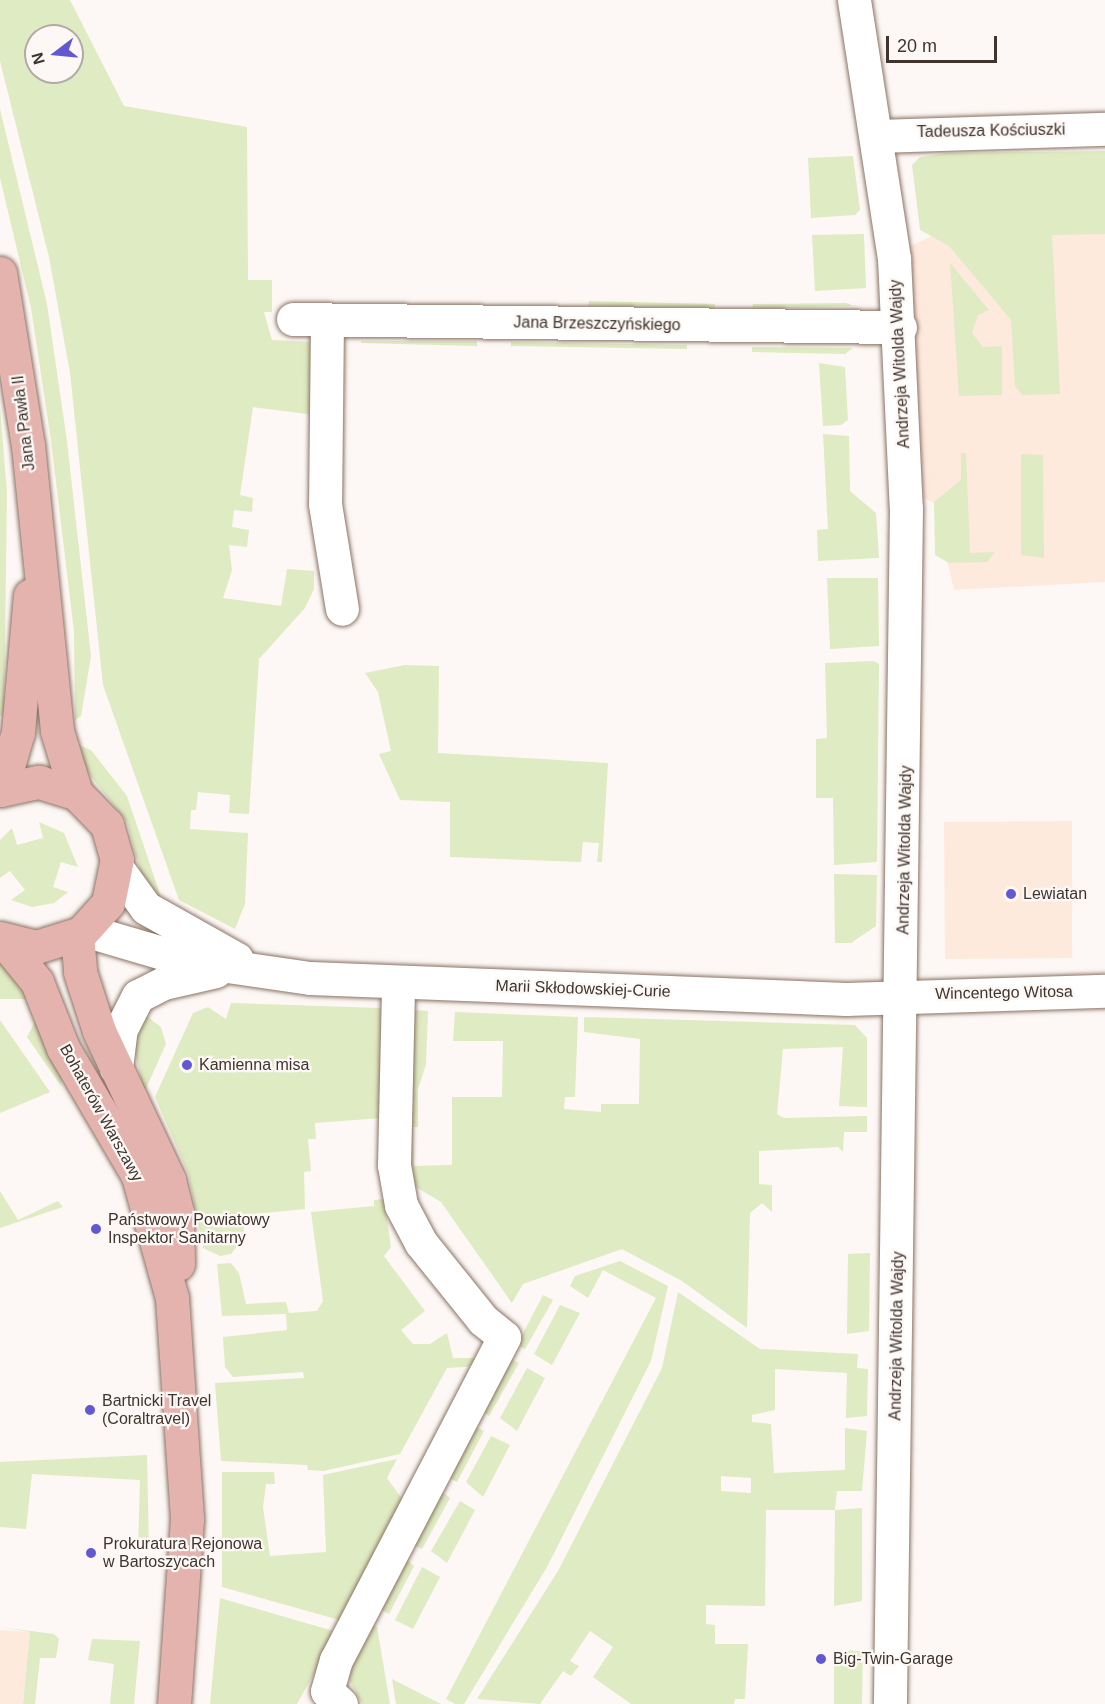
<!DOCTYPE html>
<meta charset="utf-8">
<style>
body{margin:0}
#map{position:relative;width:1105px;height:1704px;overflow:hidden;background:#fdf8f5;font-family:Helvetica,sans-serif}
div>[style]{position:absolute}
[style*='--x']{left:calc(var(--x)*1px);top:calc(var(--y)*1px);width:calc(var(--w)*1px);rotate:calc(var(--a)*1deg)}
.built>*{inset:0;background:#fee9dd}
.green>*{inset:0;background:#dfebc2}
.roads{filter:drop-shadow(0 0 2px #8b7365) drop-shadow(0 0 2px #8b7365)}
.minor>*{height:33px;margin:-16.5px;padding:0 16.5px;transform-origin:16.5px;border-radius:16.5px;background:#fff}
.major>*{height:33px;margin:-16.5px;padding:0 16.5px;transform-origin:16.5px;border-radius:16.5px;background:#e5b3ae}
.dots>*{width:16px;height:16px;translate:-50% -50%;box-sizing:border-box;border:3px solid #fdf8f5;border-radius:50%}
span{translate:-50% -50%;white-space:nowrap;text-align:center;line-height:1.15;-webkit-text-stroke:4.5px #fdf8f5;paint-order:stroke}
.street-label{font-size:16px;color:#3f342e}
.poi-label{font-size:16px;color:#3f342e}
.left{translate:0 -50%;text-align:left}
.north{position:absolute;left:24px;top:24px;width:60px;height:60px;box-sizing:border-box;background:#fdf8f5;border:2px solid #b1aaa5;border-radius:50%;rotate:254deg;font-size:16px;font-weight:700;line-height:24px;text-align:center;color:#3f342e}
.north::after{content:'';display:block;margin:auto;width:21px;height:27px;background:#6258d1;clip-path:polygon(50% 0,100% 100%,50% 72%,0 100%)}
.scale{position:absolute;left:886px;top:36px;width:111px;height:27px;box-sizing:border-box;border:3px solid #3f342e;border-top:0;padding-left:8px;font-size:18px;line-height:21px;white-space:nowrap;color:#3f342e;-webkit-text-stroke:4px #fdf8f5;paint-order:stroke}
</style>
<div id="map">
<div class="built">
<i style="clip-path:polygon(1105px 160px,1105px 582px,954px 590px,934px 503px,923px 498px,910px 246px)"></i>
<i style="clip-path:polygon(1072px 821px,1072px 958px,945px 959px,944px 822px)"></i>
<i style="clip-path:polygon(0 1630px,30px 1632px,23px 1704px,0 1704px)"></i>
</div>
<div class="green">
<i style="clip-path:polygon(evenodd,0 0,70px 0,124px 106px,247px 127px,248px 280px,272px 280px,272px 312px,264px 312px,272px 340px,313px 342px,315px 415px,253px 407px,240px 495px,253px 498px,252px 512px,234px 510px,232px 527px,249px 530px,247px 547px,229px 545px,232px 570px,223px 598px,281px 606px,287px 569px,314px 571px,314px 589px,305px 608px,259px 659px,249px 814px,229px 813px,230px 795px,198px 792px,196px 810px,191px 810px,190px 829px,248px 833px,245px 904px,235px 929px,179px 900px,103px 685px,70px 373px,49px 257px,0 61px,0 0,36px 36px,72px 36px,72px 72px,36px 72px,36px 36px)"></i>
<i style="clip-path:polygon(0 109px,47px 304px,67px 441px,91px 656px,81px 716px,75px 720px,74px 632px,51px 440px,31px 308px,0 178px)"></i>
<i style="clip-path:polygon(1105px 151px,1105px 234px,1052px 235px,1060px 394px,1022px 395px,1015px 386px,1011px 320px,949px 246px,920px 230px,912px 165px,920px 157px,947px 153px)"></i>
<i style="clip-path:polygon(853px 156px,860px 210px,855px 215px,811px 218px,808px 158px)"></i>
<i style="clip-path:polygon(864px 234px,866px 288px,815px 291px,812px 235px)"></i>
<i style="clip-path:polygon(950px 263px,989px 310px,978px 315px,972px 333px,983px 347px,1002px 346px,1002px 395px,959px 396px)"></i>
<i style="clip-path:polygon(589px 301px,715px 304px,715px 308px,588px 306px)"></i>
<i style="clip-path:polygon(846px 303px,854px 306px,752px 309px,753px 304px)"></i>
<i style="clip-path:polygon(361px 341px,477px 341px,477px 346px,361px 343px)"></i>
<i style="clip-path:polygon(511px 342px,687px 345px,687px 349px,511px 346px)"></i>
<i style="clip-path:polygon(752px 347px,853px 348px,845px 354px,752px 352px)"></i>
<i style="clip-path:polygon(819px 363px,845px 367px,848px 420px,841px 425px,823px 426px)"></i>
<i style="clip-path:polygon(0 407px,7px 492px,4px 718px,0 715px)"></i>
<i style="clip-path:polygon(823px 434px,849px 436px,850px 491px,876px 513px,879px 558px,818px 561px,817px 530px,828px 529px)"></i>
<i style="clip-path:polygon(961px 453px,966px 453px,970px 553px,995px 552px,987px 562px,949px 563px,935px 555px,934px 502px,961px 480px)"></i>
<i style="clip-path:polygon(1021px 454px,1043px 455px,1044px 558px,1021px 555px)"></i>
<i style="clip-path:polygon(827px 578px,878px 578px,879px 646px,830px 649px)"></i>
<i style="clip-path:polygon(874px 661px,879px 664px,877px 862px,834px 865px,833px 798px,816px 798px,816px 739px,827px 738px,825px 663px)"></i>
<i style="clip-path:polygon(405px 665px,439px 666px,438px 753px,608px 763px,602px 862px,597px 862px,599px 843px,583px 842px,581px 862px,450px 857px,450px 802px,400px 800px,379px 754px,391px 751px,378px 692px,365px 673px)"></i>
<i style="clip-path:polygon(76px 744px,91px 750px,127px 796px,163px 903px,142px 878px,127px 822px,85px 769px)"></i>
<i style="clip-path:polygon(39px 822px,64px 833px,78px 867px,61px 862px,53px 887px,68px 892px,54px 903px,32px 907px,11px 900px,25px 890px,10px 871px,0 878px,0 840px,12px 828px,17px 845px,43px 838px)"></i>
<i style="clip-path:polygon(834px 874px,877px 875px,876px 926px,851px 943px,835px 943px)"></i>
<i style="clip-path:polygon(0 961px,5px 964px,29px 999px,0 999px)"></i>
<i style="clip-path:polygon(231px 1003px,381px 1008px,382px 1118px,315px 1123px,316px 1139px,308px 1139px,311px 1171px,304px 1172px,305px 1209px,245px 1215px,243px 1239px,231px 1254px,220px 1256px,203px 1248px,188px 1173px,155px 1097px,193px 1013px,208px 1007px,226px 1019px)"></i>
<i style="clip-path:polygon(413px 1010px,428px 1011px,426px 1064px,418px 1089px,418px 1127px,413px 1127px,414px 1166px,452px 1165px,452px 1097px,502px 1097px,503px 1041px,453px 1041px,455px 1012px,578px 1017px,575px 1097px,565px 1097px,564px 1109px,601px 1112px,601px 1104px,639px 1104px,640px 1039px,584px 1032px,584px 1017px,855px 1025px,867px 1038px,867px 1107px,839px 1106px,843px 1047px,783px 1049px,777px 1114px,784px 1118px,867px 1116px,867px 1132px,844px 1132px,843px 1152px,838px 1147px,759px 1151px,759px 1184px,772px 1185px,772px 1212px,762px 1203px,750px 1213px,747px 1328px,682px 1281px,622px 1249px,523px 1284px,512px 1303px,441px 1202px,409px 1183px)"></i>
<i style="clip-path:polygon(144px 1014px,161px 1027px,166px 1044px,144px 1093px,134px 1046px)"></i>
<i style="clip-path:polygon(0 1020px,50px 1092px,0 1113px)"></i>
<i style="clip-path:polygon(36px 1020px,62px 1079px,61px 1086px,27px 1037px)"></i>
<i style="clip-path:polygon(0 1191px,18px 1220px,58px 1201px,63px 1207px,0 1228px)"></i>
<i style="clip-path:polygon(384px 1199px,391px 1247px,384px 1256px,425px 1311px,401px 1330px,413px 1344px,430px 1344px,447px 1333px,453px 1358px,482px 1358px,480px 1366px,447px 1368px,400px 1454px,323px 1471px,308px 1470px,307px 1465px,221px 1461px,215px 1383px,304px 1378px,303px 1372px,233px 1377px,225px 1367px,223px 1337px,287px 1330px,286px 1314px,222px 1316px,217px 1264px,231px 1263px,239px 1273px,246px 1304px,286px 1302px,289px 1313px,317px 1311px,323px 1301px,311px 1212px,374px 1206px,374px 1200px)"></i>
<i style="clip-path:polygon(870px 1253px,869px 1331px,847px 1334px,848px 1254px)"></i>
<i style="clip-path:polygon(620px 1261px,668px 1286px,651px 1361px,547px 1567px,464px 1704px,455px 1704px,446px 1699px,656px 1298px,603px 1270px,588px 1298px,570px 1286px,575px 1276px)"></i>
<i style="clip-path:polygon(evenodd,678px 1292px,760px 1349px,858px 1354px,857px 1368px,868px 1369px,867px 1416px,846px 1418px,847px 1373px,775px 1369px,775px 1410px,752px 1415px,752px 1422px,771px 1424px,774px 1473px,845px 1470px,845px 1428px,867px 1431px,862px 1491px,837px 1491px,835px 1510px,862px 1508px,862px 1601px,834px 1606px,835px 1510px,766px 1510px,765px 1606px,706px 1605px,706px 1624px,715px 1625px,715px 1644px,748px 1644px,745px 1699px,735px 1699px,734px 1704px,631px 1704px,593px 1677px,613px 1647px,590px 1631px,570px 1661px,579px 1666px,571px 1676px,563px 1671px,540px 1704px,477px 1699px,558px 1571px,662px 1368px,678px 1292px,721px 1476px,751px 1478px,751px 1493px,721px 1491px,721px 1476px)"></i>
<i style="clip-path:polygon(543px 1295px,553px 1300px,525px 1349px,517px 1345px)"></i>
<i style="clip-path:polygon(560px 1305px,580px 1313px,552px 1365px,534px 1354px)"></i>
<i style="clip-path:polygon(511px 1359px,519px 1363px,489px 1416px,482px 1411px)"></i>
<i style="clip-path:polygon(527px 1368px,545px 1378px,517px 1431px,500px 1418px)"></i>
<i style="clip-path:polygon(474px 1426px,484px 1431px,457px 1482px,447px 1477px)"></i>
<i style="clip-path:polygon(491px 1436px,510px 1445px,483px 1497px,466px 1482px)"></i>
<i style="clip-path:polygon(147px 1455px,149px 1550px,138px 1549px,140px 1480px,32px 1474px,26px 1529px,0 1527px,0 1462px)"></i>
<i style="clip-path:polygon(397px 1459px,387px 1478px,405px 1503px,343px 1621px,222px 1587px,222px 1472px,274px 1472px,275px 1484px,266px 1484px,263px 1507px,270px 1556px,326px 1552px,323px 1475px)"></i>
<i style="clip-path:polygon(440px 1490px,450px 1498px,422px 1549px,411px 1544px)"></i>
<i style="clip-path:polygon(460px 1501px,475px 1510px,447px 1563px,431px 1551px)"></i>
<i style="clip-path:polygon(404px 1557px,414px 1566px,389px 1614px,376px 1607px)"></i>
<i style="clip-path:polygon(422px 1567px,440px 1577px,413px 1629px,395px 1620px)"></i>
<i style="clip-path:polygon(220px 1598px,337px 1632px,297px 1704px,210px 1704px)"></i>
<i style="clip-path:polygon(368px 1622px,377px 1627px,390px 1704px,362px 1704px,349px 1680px,348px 1669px)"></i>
<i style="clip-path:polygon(0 1627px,54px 1634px,59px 1639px,56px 1658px,40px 1658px,35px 1704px,23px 1704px,30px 1632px)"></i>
<i style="clip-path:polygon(92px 1639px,140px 1641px,134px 1704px,110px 1704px,114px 1664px,88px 1660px)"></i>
<i style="clip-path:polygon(834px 1650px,863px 1651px,862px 1704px,834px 1704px)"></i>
<i style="clip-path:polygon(392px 1679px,441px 1704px,396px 1704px)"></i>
</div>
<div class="roads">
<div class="minor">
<i style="--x:854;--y:0;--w:261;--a:81.2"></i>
<i style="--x:894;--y:258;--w:250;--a:87.3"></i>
<i style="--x:906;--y:508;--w:1196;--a:90.77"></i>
<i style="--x:878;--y:136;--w:227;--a:-1.8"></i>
<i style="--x:293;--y:319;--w:607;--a:0.76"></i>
<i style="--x:327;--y:320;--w:184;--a:90.6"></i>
<i style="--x:325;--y:504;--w:106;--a:80.8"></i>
<i style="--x:117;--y:868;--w:49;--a:54.1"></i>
<i style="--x:146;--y:908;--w:104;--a:29.3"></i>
<i style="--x:84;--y:930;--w:106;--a:16.4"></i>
<i style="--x:186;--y:960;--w:125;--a:8.3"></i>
<i style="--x:310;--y:978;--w:536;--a:2.24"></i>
<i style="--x:846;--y:999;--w:259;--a:-1.8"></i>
<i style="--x:116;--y:1068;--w:39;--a:-83"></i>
<i style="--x:121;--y:1029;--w:37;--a:-63"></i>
<i style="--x:138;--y:996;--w:29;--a:-27"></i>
<i style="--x:164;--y:983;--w:53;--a:-13"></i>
<i style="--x:341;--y:1704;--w:19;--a:-137"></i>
<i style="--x:327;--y:1691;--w:32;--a:-74"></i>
<i style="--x:336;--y:1660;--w:364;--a:-62.5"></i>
<i style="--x:504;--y:1337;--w:27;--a:-141"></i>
<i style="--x:483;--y:1320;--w:99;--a:-128.8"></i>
<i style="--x:421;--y:1243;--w:43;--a:-117.8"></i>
<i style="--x:401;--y:1205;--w:41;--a:-99.9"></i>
<i style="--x:394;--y:1165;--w:183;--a:-88.7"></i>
</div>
<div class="major">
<i style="--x:0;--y:273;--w:174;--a:80.8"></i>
<i style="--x:28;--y:445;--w:287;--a:84.2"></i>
<i style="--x:57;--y:731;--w:65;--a:73"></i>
<i style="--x:0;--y:790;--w:40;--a:-12"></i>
<i style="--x:39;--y:782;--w:39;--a:17"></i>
<i style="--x:76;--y:793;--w:45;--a:45.9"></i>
<i style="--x:107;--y:825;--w:35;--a:74"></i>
<i style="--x:117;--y:859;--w:45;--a:101.6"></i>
<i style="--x:108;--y:903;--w:40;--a:132"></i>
<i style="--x:81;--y:933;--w:47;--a:162.7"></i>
<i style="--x:36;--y:947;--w:37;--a:-166"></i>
<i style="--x:1;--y:790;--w:60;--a:-73.7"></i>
<i style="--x:18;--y:732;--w:137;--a:-85"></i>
<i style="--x:77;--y:935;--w:37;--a:85"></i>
<i style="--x:80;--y:972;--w:62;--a:72.1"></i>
<i style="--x:99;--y:1031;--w:165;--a:64.8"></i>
<i style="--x:169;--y:1180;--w:33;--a:76"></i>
<i style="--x:177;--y:1212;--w:52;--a:88.9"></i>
<i style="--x:3;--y:940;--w:54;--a:51"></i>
<i style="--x:37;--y:982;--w:71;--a:68.5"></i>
<i style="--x:63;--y:1048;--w:148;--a:59.6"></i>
<i style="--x:138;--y:1176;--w:127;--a:74.4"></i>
<i style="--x:172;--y:1298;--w:222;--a:86.1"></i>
<i style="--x:187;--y:1519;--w:185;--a:94"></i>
</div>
</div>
<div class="dots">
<i style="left:1011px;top:894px;background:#6258d1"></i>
<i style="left:187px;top:1065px;background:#6258d1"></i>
<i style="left:96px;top:1229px;background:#6258d1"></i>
<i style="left:90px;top:1410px;background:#6258d1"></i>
<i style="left:91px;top:1553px;background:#6258d1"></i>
<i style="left:821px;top:1659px;background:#6258d1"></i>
</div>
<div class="street-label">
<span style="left:991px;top:131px;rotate:-1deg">Tadeusza Kościuszki</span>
<span style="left:597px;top:324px;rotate:1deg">Jana Brzeszczyńskiego</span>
<span style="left:900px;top:364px;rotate:-93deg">Andrzeja Witolda Wajdy</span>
<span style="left:24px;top:423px;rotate:-97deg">Jana Pawła II</span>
<span style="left:905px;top:850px;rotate:-89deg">Andrzeja Witolda Wajdy</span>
<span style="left:583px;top:989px;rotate:2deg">Marii Skłodowskiej-Curie</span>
<span style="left:1004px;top:993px;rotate:-1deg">Wincentego Witosa</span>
<span style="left:101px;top:1113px;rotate:61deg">Bohaterów Warszawy</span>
<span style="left:897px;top:1336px;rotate:-89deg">Andrzeja Witolda Wajdy</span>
</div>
<div class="poi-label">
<span class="left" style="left:1023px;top:894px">Lewiatan</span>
<span class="left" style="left:199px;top:1065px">Kamienna misa</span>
<span class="left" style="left:108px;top:1229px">Państwowy Powiatowy<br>Inspektor Sanitarny</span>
<span class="left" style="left:102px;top:1410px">Bartnicki Travel<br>(Coraltravel)</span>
<span class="left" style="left:103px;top:1553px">Prokuratura Rejonowa<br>w Bartoszycach</span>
<span class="left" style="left:833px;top:1659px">Big-Twin-Garage</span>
</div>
<div class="north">N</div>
<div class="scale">20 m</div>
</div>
